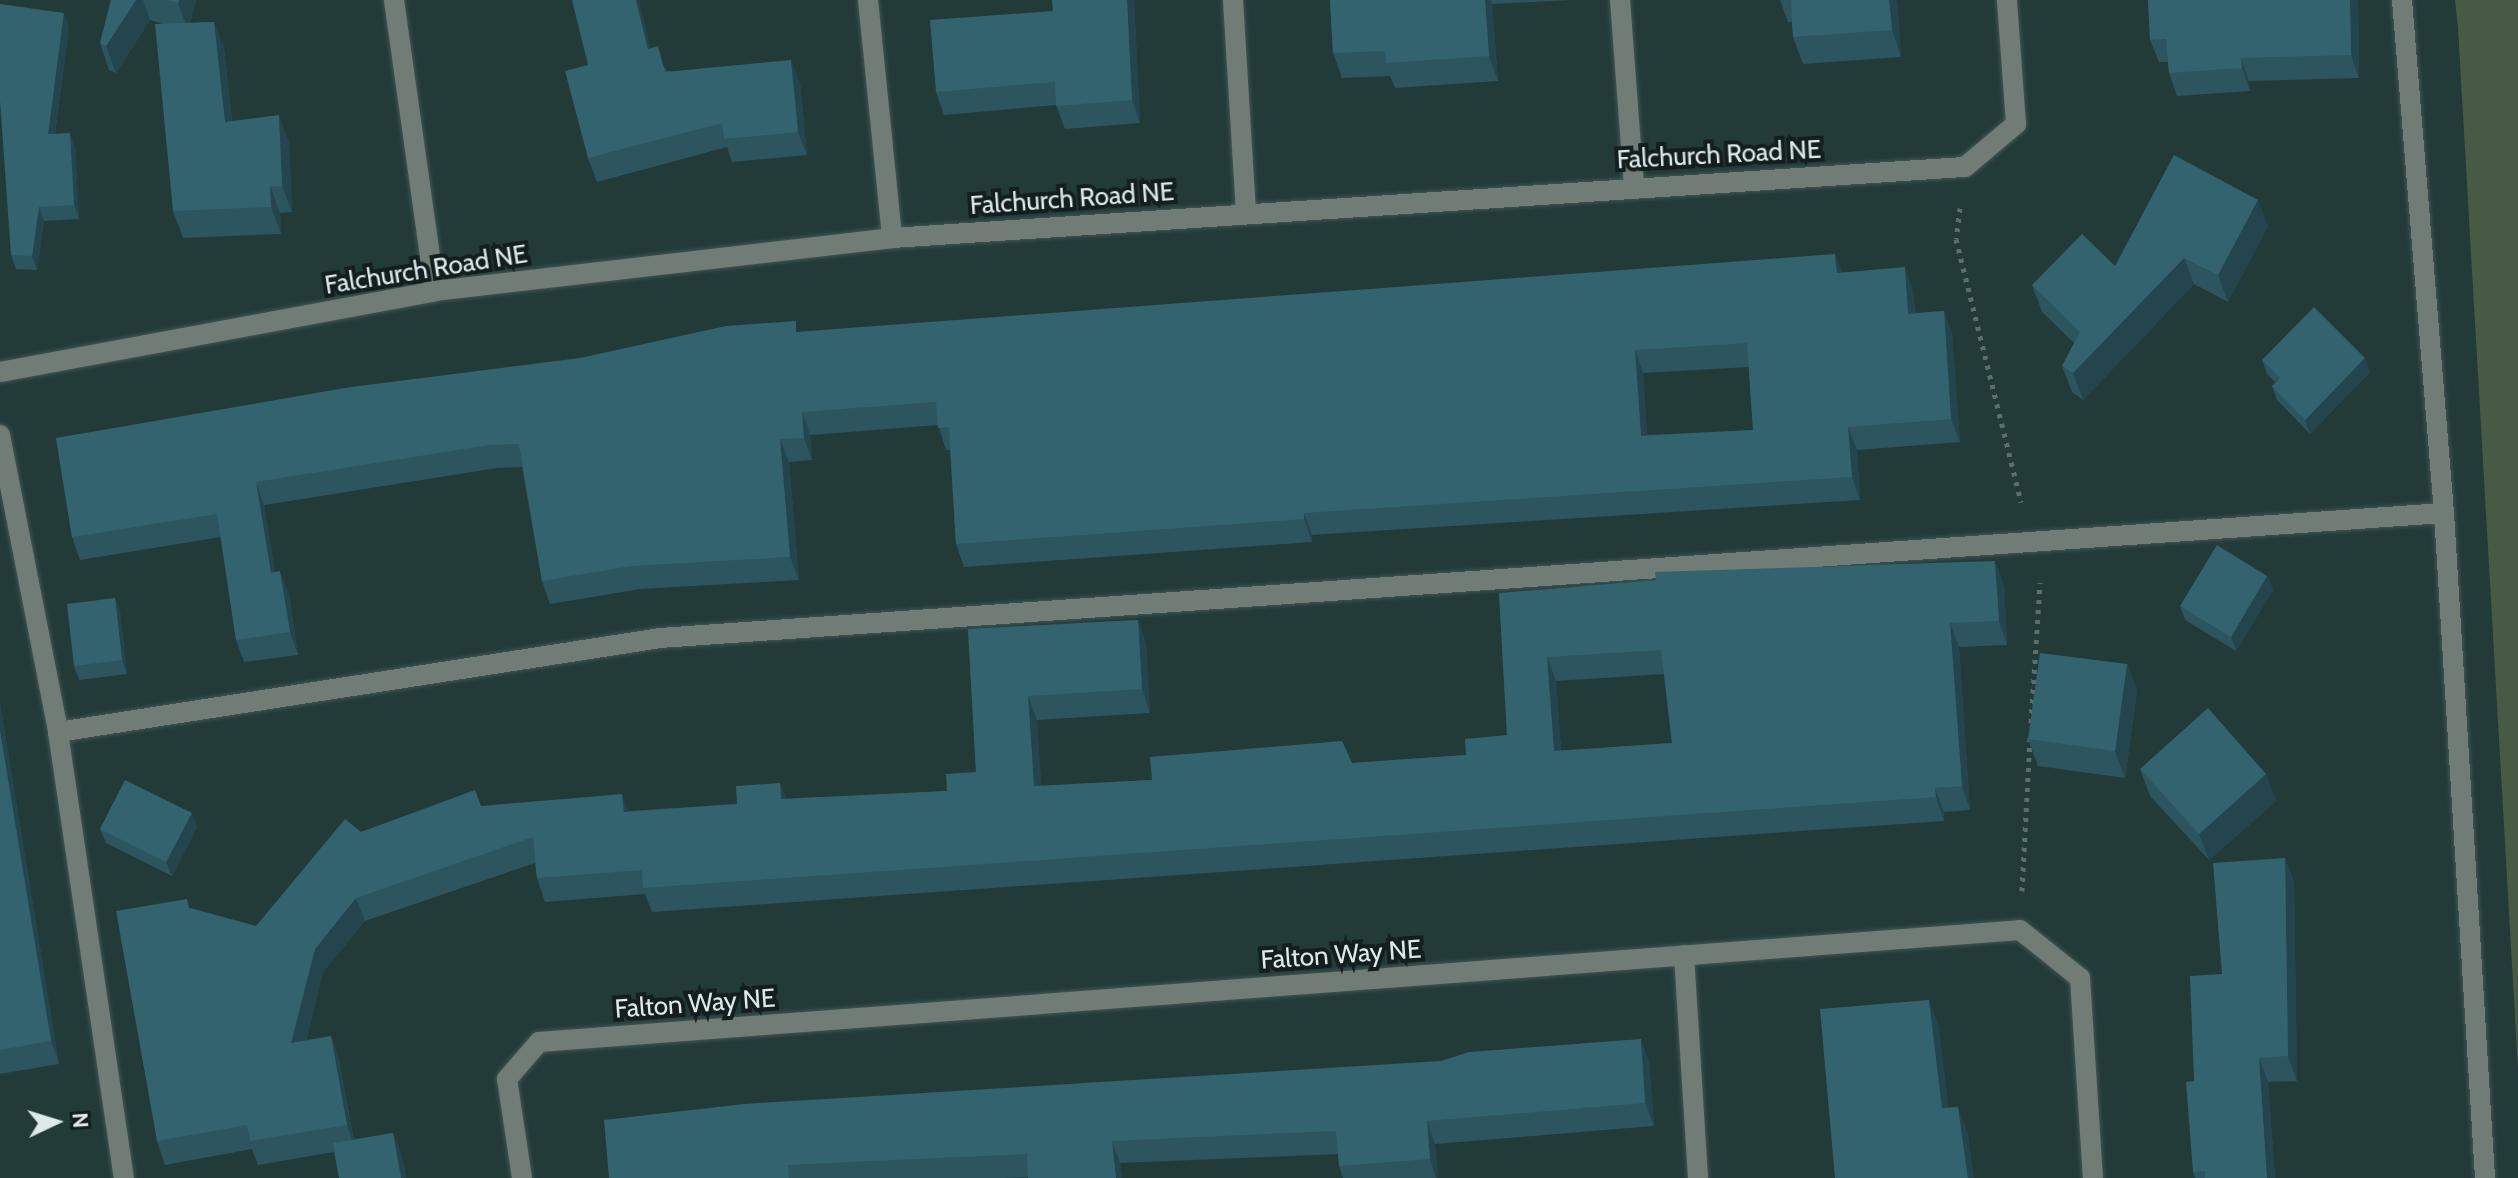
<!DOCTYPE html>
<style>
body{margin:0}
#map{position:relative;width:2518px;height:1178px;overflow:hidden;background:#223a38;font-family:Cabin,sans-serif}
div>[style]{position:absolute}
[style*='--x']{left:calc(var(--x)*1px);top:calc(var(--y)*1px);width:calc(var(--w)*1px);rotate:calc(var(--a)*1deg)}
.green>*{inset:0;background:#475a43}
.path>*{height:5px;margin-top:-2.5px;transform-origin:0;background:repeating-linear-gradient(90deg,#5b706e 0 4px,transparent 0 10px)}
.roads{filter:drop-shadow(0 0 2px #405654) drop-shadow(0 0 2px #405654)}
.minor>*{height:20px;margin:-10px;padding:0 10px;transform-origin:10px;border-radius:10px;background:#727c77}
.wall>*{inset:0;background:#2c555f}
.shaded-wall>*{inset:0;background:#24454e}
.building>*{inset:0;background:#33636f}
span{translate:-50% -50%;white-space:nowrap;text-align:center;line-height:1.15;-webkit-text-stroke:8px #141e1e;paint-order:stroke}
.street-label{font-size:26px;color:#ddeae9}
.north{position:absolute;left:16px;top:1082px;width:80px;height:80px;-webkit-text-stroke:6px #141e1e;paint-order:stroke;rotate:86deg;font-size:22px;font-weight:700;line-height:32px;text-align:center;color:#ddeae9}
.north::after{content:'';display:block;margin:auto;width:28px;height:36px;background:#ddeae9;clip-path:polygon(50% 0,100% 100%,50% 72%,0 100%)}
</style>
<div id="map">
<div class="green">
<i style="clip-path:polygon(2455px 0,2518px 0,2518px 1069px,2458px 28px)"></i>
</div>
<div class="path">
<i style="--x:1960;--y:208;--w:31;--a:97"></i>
<i style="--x:1956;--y:239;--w:271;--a:76.1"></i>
<i style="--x:2031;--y:723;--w:141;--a:-86.3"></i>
<i style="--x:2022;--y:891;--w:154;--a:-87"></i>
</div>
<div class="roads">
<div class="minor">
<i style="--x:394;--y:0;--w:294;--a:82"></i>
<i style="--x:868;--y:0;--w:239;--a:84.2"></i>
<i style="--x:1233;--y:0;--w:212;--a:86.5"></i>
<i style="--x:1620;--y:0;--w:186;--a:85.7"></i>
<i style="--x:0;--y:372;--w:442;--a:-10.5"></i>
<i style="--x:435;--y:291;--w:460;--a:-6.6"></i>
<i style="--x:892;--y:238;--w:1075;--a:-3.79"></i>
<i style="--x:1965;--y:167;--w:67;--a:-40.1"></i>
<i style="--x:2016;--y:124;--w:124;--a:-94.2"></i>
<i style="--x:0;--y:435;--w:303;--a:78.9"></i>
<i style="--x:58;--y:732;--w:451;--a:81.6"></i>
<i style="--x:2444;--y:513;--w:666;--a:86.47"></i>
<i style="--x:58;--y:732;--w:609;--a:-8.87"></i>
<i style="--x:660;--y:638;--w:1788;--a:-4.01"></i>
<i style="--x:2444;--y:513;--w:515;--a:-94.68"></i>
<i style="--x:1684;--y:955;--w:223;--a:86.4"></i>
<i style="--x:522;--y:1178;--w:100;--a:-98.6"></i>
<i style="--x:507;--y:1079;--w:49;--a:-49.1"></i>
<i style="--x:539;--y:1042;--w:1485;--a:-4.32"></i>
<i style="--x:2020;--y:930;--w:77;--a:38.7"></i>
<i style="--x:2080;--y:978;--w:200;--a:86.3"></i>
</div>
</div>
<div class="wall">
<i style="clip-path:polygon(111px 0,196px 0,190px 23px,214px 22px,224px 48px,232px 121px,289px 142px,292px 212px,280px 213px,281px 234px,183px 238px,173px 211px,163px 24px,150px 20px,116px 73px,109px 70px,100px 43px)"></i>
<i style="clip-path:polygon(1052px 0,1134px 0,1140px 123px,1065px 129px,1056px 105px,944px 115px,936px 92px,1053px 11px)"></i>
<i style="clip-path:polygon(1330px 0,1573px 0,1492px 4px,1498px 81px,1395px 88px,1390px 76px,1342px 78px,1333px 53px)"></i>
<i style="clip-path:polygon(1780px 0,1897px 0,1901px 57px,1803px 64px,1793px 37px,1792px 22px,1788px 22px)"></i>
<i style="clip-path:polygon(2148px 0,2358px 0,2359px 78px,2249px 81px,2250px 91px,2177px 96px,2169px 73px,2168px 62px,2159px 62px,2150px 40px)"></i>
<i style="clip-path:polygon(69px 27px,55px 134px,75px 147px,79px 219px,44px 221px,37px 270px,16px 269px,11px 255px)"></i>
<i style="clip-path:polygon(650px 48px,667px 71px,800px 83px,807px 155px,732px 162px,727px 147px,597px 182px,588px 158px)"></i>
<i style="clip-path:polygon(2268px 226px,2228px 302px,2194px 284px,2083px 400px,2072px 392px,2062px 366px,2074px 343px,2042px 312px,2032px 285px,2115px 266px)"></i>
<i style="clip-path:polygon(evenodd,1842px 272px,1913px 290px,1915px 313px,1944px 311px,1952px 334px,1960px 442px,1857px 450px,1860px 500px,1312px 535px,1312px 542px,964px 567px,956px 544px,950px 450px,946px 450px,938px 425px,810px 435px,812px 460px,789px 462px,799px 580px,640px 589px,550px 604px,542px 581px,522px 467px,497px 468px,264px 505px,275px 572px,289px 594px,298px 655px,244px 662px,236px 640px,221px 537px,80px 560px,72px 537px,56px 438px,800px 332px,1842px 272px,1749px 367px,1753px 430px,1647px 435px,1643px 373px,1749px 367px)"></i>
<i style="clip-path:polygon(2262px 360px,2370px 372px,2310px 434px,2277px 400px,2272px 386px,2276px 383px,2267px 374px)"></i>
<i style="clip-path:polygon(2267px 576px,2273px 590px,2236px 651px,2185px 620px,2180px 606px)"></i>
<i style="clip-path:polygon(evenodd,2004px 585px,2007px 645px,1959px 647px,1970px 810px,1944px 812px,1944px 821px,652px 912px,645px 894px,545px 902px,537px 878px,535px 863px,365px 921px,323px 972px,306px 1041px,331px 1036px,339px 1060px,354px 1140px,393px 1133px,403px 1160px,406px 1178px,339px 1178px,334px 1152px,258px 1165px,252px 1149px,165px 1165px,157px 1141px,191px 908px,256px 926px,361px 832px,481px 806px,628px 811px,737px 804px,780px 783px,786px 799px,947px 791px,976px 772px,968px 629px,1138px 620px,1146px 644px,1150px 713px,1037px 720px,1041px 786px,1152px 780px,1352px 763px,1466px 755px,1507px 735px,1499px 593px,2004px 585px,1664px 674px,1672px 743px,1561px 751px,1556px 681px,1664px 674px)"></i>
<i style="clip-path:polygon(115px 598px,120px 612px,127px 674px,79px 680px,74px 666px)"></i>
<i style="clip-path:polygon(2127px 664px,2137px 691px,2125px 778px,2038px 766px,2028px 739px)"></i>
<i style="clip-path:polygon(0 703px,59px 1064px,0 1074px)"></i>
<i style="clip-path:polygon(2140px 769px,2266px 774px,2276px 801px,2209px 860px,2150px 796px)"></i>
<i style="clip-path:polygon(197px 827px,172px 876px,106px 843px,100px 829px)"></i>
<i style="clip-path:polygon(2285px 858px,2294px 882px,2297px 1081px,2268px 1082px,2275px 1178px,2195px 1178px,2193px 1172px,2194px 1081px,2222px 974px)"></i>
<i style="clip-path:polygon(1649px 1061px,1654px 1126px,1435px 1144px,1438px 1178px,1343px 1178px,1339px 1166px,1338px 1154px,1120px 1163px,1122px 1178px,1028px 1178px,1028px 1177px,1005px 1178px,609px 1178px)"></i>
</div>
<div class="shaded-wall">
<i style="clip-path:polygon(136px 0,143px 0,150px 20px,116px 73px,106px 46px)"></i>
<i style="clip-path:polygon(179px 0,196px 0,188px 30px,178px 3px)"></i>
<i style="clip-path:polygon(636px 0,639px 0,656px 72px,648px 49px)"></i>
<i style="clip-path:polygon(1127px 0,1134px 0,1140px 123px,1132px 100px)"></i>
<i style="clip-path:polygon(1485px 0,1491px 0,1492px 4px,1498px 81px,1489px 56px)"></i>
<i style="clip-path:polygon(1889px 0,1897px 0,1901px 57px,1892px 30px)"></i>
<i style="clip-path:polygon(2350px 0,2358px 0,2359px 78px,2351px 55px)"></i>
<i style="clip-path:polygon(64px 13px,69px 27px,53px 148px,48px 134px)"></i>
<i style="clip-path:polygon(214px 22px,224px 48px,235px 148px,225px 122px)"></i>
<i style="clip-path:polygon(2241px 58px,2249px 81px,2250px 91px,2242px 68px)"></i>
<i style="clip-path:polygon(791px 60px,800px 83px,807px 155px,798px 132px)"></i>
<i style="clip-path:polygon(279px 115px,289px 142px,292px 212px,282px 186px)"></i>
<i style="clip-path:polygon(70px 133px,75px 147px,79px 219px,74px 205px)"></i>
<i style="clip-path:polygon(270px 186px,280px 213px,281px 234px,271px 207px)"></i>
<i style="clip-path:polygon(2258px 200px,2268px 226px,2228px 302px,2218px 275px)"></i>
<i style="clip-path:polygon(39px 207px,44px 221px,37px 270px,32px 256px)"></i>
<i style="clip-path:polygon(1835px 254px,1844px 277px,1837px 273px)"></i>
<i style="clip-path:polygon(2184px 258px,2194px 284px,2083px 400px,2073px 373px)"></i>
<i style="clip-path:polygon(1905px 267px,1913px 290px,1916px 337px,1908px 314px)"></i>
<i style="clip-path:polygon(1944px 311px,1952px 334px,1960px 442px,1951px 419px)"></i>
<i style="clip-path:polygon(1635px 350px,1643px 373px,1649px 459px,1641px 436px)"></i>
<i style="clip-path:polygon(2365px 358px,2370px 372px,2310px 434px,2305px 420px)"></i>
<i style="clip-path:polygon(802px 412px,810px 435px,812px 460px,804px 438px)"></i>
<i style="clip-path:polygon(1848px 427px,1857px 450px,1860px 500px,1852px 477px)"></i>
<i style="clip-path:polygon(780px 439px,789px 462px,799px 580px,790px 557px)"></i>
<i style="clip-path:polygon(256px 482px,264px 505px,279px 596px,271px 573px)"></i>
<i style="clip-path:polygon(1304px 513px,1312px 535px,1312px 542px,1304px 519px)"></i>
<i style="clip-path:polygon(1995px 561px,2004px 585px,2007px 645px,1999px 621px)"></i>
<i style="clip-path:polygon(280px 571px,289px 594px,298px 655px,290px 632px)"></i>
<i style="clip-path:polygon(2267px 576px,2273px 590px,2236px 651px,2231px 637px)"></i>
<i style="clip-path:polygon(115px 598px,120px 612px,127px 674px,122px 660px)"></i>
<i style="clip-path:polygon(1138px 620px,1146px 644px,1150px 713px,1142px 689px)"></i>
<i style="clip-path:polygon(1950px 623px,1959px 647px,1970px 810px,1962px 786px)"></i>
<i style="clip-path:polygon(1547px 657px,1556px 681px,1563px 775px,1554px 751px)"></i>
<i style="clip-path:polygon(2127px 664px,2137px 691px,2125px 778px,2115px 751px)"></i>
<i style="clip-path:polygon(1028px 696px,1037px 720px,1043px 810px,1034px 786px)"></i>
<i style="clip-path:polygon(0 703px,59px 1064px,51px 1041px,0 731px)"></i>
<i style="clip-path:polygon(2266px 774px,2276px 801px,2209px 860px,2199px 834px)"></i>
<i style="clip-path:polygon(780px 783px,789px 807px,781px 799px)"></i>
<i style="clip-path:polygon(1935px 788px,1944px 812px,1944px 821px,1936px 797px)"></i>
<i style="clip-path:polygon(622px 794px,631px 817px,624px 812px)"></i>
<i style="clip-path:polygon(192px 813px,197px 827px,172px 876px,166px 862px)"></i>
<i style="clip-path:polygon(2285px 858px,2294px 882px,2297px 1081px,2288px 1056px)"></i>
<i style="clip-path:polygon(356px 898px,365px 921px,323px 972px,299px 1067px,291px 1043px,315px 949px)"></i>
<i style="clip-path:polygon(1929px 1000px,1939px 1027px,1952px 1135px,1942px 1108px)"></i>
<i style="clip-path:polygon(331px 1036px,339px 1060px,355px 1148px,347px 1125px)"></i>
<i style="clip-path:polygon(1641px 1039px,1649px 1061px,1654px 1126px,1645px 1103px)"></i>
<i style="clip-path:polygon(2259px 1058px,2268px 1082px,2275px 1178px,2267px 1178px)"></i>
<i style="clip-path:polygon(1958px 1107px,1968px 1134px,1974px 1178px,1968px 1178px)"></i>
<i style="clip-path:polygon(1427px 1121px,1435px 1144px,1438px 1178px,1436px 1178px,1430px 1159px)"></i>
<i style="clip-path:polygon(393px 1133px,403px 1160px,406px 1178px,401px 1178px)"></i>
<i style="clip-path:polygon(1112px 1141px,1120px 1163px,1122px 1178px,1116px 1178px)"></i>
</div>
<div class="building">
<i style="clip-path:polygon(111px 0,136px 0,106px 46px,100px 43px)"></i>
<i style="clip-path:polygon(166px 0,179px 0,178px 3px)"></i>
<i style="clip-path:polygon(572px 0,636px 0,648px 49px,658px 46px,665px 72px,791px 60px,798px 132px,724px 139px,722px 123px,588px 158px,565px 71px,588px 65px)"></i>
<i style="clip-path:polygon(1052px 0,1127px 0,1132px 100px,1056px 106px,1055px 82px,936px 92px,930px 20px,1053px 11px)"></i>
<i style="clip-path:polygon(1330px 0,1485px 0,1489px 56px,1386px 63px,1385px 51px,1333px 53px)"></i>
<i style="clip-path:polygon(1791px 0,1889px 0,1892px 30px,1793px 37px)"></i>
<i style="clip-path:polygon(2148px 0,2350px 0,2351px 55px,2241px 58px,2242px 68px,2169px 73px,2166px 39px,2150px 40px)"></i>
<i style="clip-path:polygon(0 4px,64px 13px,48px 134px,70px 133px,74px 205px,39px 207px,32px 256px,11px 255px,0 101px)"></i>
<i style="clip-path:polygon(214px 22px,225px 122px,279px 115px,282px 186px,270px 186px,271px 207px,173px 211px,155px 24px)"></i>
<i style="clip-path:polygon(2174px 155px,2258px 200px,2218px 275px,2184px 258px,2073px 373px,2062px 366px,2080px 332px,2032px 285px,2082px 234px,2115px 266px)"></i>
<i style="clip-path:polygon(evenodd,1835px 254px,1837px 273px,1905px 267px,1908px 314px,1944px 311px,1951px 419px,1848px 427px,1852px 477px,1304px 513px,1304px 519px,956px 544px,949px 427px,938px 428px,936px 402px,802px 412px,804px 438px,780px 439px,790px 557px,631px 566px,542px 581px,519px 444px,489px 445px,256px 482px,271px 573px,280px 571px,290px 632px,236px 640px,217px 514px,72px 537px,56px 438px,351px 387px,580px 358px,726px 326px,796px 321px,796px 332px,1835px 254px,1747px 343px,1753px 430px,1641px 436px,1635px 350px,1747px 343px)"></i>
<i style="clip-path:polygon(2314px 307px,2365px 358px,2305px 420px,2272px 386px,2280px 378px,2262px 360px)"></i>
<i style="clip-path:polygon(2217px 545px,2267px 576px,2231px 637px,2180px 606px)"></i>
<i style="clip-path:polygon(evenodd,1995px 561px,1999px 621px,1950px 623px,1962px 786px,1935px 788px,1936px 797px,643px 888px,642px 870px,537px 878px,533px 837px,356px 898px,315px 949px,291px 1043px,331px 1036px,347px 1125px,250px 1141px,247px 1125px,157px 1141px,116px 911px,187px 899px,189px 908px,256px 926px,345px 819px,361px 832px,475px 790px,481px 806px,622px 794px,624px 812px,737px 804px,736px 786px,780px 783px,781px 799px,947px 791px,946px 774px,976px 772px,968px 629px,1138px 620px,1142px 689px,1028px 696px,1034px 786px,1152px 780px,1150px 757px,1342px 741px,1352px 763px,1466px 755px,1465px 739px,1507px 735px,1499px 593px,1656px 580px,1655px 572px,1995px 561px,1661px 650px,1672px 743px,1554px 751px,1547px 657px,1661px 650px)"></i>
<i style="clip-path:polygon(115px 598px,122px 660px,74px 666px,67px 604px)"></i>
<i style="clip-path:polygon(2040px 653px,2127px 664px,2115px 751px,2028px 739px)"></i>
<i style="clip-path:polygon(2208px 708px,2266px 774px,2199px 834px,2140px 769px)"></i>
<i style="clip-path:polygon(0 731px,51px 1041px,0 1050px)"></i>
<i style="clip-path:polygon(125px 780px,192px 813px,166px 862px,100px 829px)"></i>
<i style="clip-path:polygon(2285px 858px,2288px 1056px,2259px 1058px,2267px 1178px,2205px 1178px,2205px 1171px,2193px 1172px,2186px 1082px,2194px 1081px,2190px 976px,2222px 974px,2213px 863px)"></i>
<i style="clip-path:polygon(1929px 1000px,1942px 1108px,1958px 1107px,1968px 1178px,1835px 1178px,1820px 1009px)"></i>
<i style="clip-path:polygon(1641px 1039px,1645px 1103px,1427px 1121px,1430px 1159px,1339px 1166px,1336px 1131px,1112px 1141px,1116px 1178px,1028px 1178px,1027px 1154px,788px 1165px,789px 1178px,609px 1178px,604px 1120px,744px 1104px,1441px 1061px,1469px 1052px)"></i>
<i style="clip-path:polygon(393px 1133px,401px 1178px,339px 1178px,333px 1143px)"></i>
</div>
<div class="street-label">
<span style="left:1719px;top:155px;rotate:-3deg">Falchurch Road NE</span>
<span style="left:1072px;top:199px;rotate:-4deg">Falchurch Road NE</span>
<span style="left:426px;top:270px;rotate:-9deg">Falchurch Road NE</span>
<span style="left:1341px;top:955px;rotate:-4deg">Falton Way NE</span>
<span style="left:695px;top:1004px;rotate:-4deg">Falton Way NE</span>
</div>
<div class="north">N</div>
</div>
